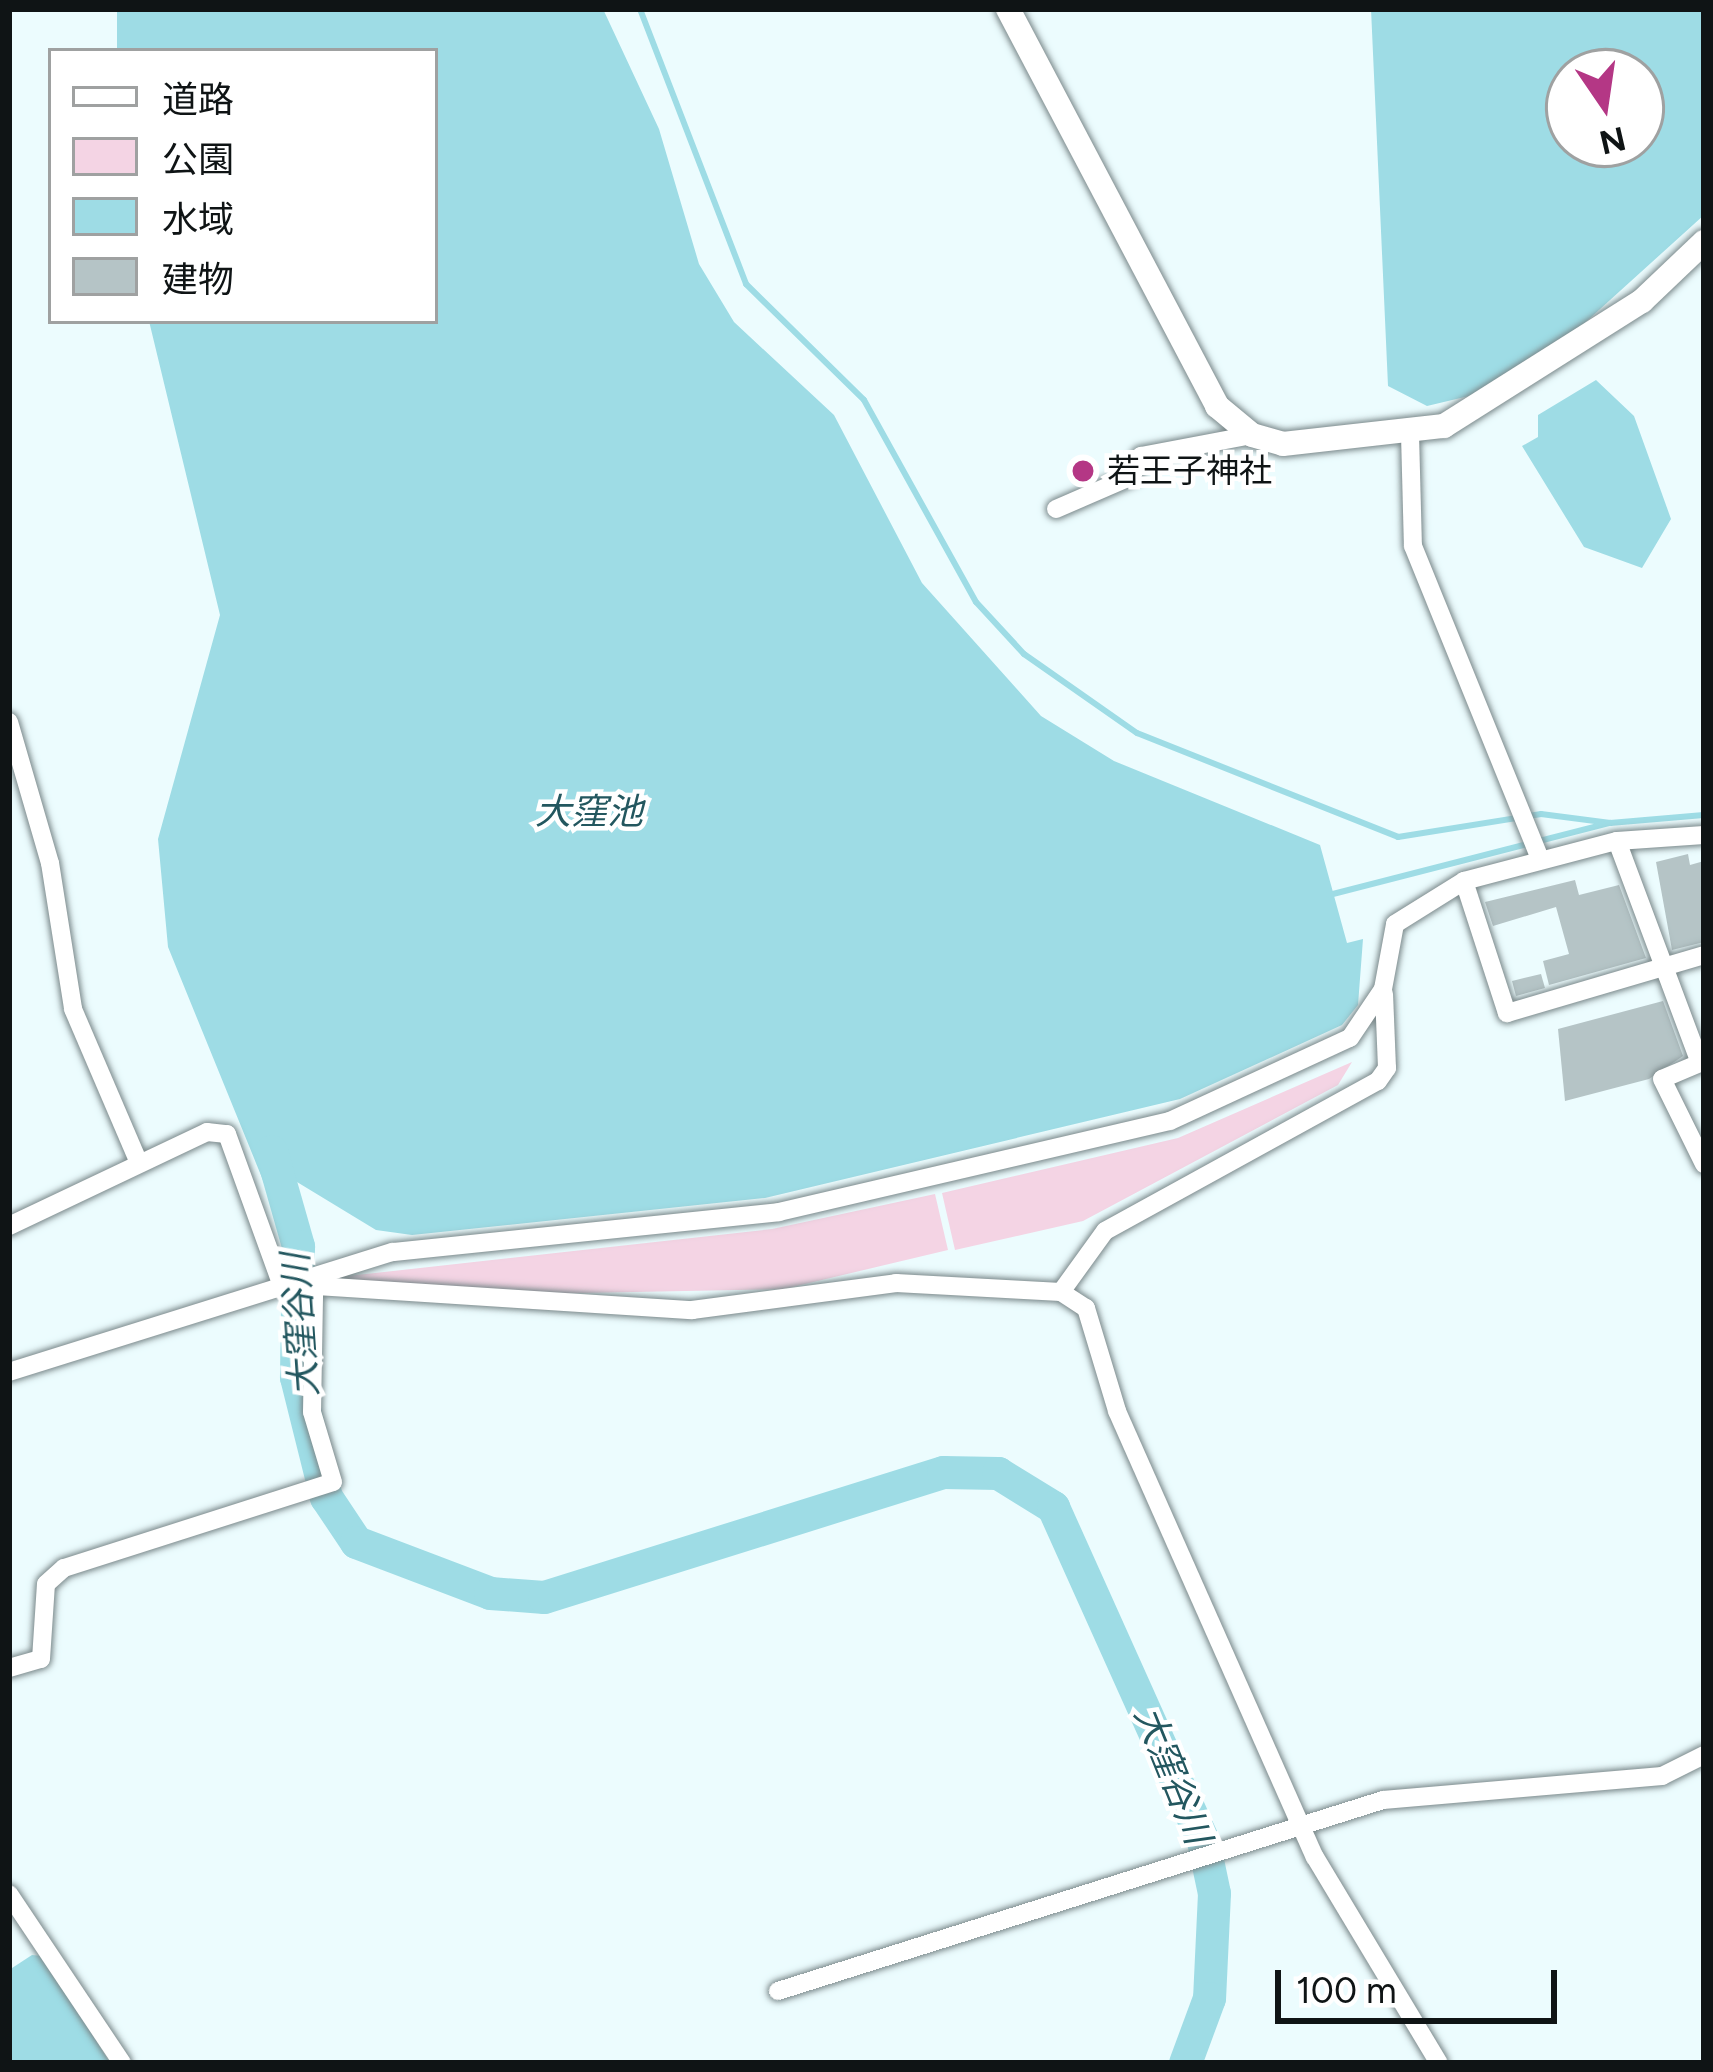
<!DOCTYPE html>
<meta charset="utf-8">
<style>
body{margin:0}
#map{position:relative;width:1713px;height:2072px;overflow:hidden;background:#ecfcfe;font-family:Figtree,"Noto Sans JP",sans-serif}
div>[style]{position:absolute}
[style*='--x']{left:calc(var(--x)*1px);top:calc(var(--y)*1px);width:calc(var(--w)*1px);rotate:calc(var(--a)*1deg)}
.green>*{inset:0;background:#f4d4e4}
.water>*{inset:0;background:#9edce5}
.stream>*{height:6px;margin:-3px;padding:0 3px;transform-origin:3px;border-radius:3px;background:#9edce5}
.river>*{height:33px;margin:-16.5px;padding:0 16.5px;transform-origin:16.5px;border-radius:16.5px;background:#9edce5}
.building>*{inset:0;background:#b5c4c6}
.roads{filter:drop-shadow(0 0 3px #7b898b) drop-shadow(0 0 3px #7b898b)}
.minor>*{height:18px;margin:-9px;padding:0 9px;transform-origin:9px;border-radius:9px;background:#fff}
.tertiary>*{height:24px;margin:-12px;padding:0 12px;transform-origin:12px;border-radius:12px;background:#fff}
.dots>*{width:33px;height:33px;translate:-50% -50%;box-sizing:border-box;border:6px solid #fff;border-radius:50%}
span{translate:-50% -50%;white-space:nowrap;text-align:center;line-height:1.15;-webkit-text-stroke:9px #fff;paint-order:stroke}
.poi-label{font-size:33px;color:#0f1415}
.left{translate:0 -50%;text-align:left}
.water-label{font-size:36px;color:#23575f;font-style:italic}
.frame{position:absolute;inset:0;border:12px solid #0f1415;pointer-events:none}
.legend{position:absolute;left:48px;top:48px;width:390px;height:276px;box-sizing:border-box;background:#fff;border:3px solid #9fa1a1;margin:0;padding:15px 21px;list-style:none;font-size:36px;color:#0f1415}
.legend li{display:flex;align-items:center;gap:24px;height:60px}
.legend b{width:60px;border:3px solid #9fa1a1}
.north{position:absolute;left:1545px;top:48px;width:120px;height:120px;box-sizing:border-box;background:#fff;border:3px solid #9fa1a1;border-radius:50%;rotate:167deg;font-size:33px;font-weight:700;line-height:48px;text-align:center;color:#0f1415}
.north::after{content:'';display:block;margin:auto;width:42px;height:54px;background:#b43785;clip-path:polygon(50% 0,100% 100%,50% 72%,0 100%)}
.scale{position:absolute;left:1275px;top:1970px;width:282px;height:54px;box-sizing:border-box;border:6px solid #0f1415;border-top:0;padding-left:15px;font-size:36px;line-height:42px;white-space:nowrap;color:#0f1415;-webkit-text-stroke:9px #fff;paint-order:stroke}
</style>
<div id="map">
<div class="green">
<i style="clip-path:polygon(1352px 1062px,1338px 1085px,1083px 1221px,955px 1250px,942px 1193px,1178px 1138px)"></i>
<i style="clip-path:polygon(935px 1194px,948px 1250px,784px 1289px,529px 1294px,321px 1279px,772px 1229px)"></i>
</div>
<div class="water">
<i style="clip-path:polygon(117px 9px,603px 9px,659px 129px,699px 264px,734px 322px,834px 415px,922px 583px,1041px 716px,1114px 761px,1320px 845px,1347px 943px,1363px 939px,1358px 1005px,1342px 1025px,1180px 1099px,765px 1198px,412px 1235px,376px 1230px,297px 1182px,269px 1195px,168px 947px,158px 839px,220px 615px,149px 321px,435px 321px,435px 51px,117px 51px)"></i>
<i style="clip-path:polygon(evenodd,1371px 9px,1704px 9px,1704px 215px,1578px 329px,1490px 391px,1427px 406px,1388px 386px,1371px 9px,1569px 72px,1641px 72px,1641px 144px,1569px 144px,1569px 72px)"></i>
<i style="clip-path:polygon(1596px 380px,1634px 416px,1671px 519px,1642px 568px,1584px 547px,1522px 446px,1538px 437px,1538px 415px)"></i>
<i style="clip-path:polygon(32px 1955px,43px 1956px,110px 2063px,9px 2063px,9px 1970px)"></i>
</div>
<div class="stream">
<i style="--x:640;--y:9;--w:295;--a:68.9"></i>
<i style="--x:746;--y:284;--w:165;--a:44.5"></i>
<i style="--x:864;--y:400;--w:231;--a:61"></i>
<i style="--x:976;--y:602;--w:71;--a:47.3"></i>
<i style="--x:1024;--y:654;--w:138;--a:35"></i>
<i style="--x:1137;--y:733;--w:281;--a:21.7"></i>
<i style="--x:1398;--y:837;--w:145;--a:-9.1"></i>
<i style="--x:1541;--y:814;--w:70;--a:7.4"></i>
<i style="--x:1329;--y:895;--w:290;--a:-14.4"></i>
<i style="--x:1610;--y:823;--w:94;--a:-4.9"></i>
</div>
<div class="river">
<i style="--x:271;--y:1151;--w:99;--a:74.1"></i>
<i style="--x:298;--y:1246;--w:131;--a:90.9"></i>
<i style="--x:296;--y:1377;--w:124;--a:76"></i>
<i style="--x:326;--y:1497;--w:54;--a:56.3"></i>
<i style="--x:356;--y:1542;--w:143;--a:20.8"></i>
<i style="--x:490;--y:1593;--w:54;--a:4.2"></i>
<i style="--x:544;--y:1597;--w:418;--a:-17.4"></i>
<i style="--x:943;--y:1472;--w:55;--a:1"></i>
<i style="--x:998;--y:1473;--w:65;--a:31.7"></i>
<i style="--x:1053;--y:1507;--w:366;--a:65.8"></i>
<i style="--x:1203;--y:1841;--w:53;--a:78.1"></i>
<i style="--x:1214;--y:1893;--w:105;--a:92.7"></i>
<i style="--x:1209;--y:1998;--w:69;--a:110.3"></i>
</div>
<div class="building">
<i style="clip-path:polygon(1688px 854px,1690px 865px,1704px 861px,1704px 942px,1672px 950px,1656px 862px)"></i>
<i style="clip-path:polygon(1575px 880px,1579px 895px,1619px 885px,1646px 958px,1549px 985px,1543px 961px,1569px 954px,1556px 907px,1493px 926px,1485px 902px)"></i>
<i style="clip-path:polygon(1541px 974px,1545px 988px,1516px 996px,1512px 981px)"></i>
<i style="clip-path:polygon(1663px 1001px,1683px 1056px,1649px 1079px,1565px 1101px,1558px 1029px)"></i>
</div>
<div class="roads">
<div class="minor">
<i style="--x:1410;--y:434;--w:112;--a:88.5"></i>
<i style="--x:1413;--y:546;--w:338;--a:67.9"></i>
<i style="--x:1056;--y:509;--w:83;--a:-23.5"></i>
<i style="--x:1132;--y:476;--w:22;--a:-66"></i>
<i style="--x:1141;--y:456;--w:113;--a:-10.7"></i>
<i style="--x:9;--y:722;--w:147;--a:73.8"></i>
<i style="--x:50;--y:863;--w:148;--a:81"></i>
<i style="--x:73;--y:1009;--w:168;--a:66.8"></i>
<i style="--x:1617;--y:841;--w:237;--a:69.5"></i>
<i style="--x:1700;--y:1063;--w:41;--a:157.2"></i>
<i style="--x:1662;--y:1079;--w:95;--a:63.7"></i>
<i style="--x:1464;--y:881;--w:139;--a:72"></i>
<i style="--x:1507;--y:1013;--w:205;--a:-16.4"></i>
<i style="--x:9;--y:1226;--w:219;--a:-25.4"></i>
<i style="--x:207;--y:1132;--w:20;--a:6"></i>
<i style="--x:227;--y:1134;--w:158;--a:70.1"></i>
<i style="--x:286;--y:1284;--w:407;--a:3.7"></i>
<i style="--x:692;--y:1310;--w:206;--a:-7.5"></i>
<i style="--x:896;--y:1283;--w:165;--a:3.1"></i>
<i style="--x:1061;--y:1292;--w:30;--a:33"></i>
<i style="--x:1086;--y:1308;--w:108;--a:73.2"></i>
<i style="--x:1117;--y:1411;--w:488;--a:66.1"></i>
<i style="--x:1315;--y:1857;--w:240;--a:59"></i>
<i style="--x:1061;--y:1292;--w:75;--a:-54.2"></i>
<i style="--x:1105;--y:1231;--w:311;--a:-28.8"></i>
<i style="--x:1378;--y:1081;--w:16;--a:-55"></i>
<i style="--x:1387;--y:1068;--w:74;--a:-92.3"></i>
<i style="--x:9;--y:1372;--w:402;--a:-17.4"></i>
<i style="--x:393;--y:1252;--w:388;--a:-5.9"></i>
<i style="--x:779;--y:1212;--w:401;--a:-13.1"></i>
<i style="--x:1170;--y:1121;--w:198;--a:-24.8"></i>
<i style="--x:1350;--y:1038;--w:59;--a:-56"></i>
<i style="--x:1383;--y:989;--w:66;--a:-79.5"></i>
<i style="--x:1395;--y:924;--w:81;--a:-31.9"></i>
<i style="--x:1464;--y:881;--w:158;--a:-14.7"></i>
<i style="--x:1617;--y:841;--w:87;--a:-3.9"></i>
<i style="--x:9;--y:1668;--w:33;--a:-16"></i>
<i style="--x:41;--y:1659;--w:75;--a:-86.2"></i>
<i style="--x:46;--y:1584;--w:24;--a:-42"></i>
<i style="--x:64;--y:1568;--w:282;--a:-17.7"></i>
<i style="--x:333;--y:1482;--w:73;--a:-106.7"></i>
<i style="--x:312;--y:1412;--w:120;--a:-89"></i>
<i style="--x:9;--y:1894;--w:203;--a:56.2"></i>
<i style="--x:778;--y:1991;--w:634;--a:-17.52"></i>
<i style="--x:1383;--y:1800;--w:280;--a:-4.9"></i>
<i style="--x:1662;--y:1776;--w:47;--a:-26.6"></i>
</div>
<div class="tertiary">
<i style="--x:1008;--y:9;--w:449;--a:62.2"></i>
<i style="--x:1217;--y:406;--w:45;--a:39.6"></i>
<i style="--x:1252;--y:435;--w:32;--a:16"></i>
<i style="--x:1283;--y:444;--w:162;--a:-6.4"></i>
<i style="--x:1444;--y:426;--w:234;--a:-32.3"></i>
<i style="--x:1642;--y:301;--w:86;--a:-43.6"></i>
</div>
</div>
<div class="dots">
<i style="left:1083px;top:471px;background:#b43785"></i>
</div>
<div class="poi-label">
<span class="left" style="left:1107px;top:471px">若王子神社</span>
</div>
<div class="water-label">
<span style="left:589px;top:812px">大窪池</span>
<span style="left:300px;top:1325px;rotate:-94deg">大窪谷川</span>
<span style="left:1173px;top:1775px;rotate:68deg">大窪谷川</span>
</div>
<div class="frame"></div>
<ul class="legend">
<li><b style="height:15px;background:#fff"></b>道路</li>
<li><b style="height:33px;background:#f4d4e4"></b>公園</li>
<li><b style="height:33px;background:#9edce5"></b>水域</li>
<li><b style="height:33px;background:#b5c4c6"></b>建物</li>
</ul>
<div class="north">N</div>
<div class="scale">100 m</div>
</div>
